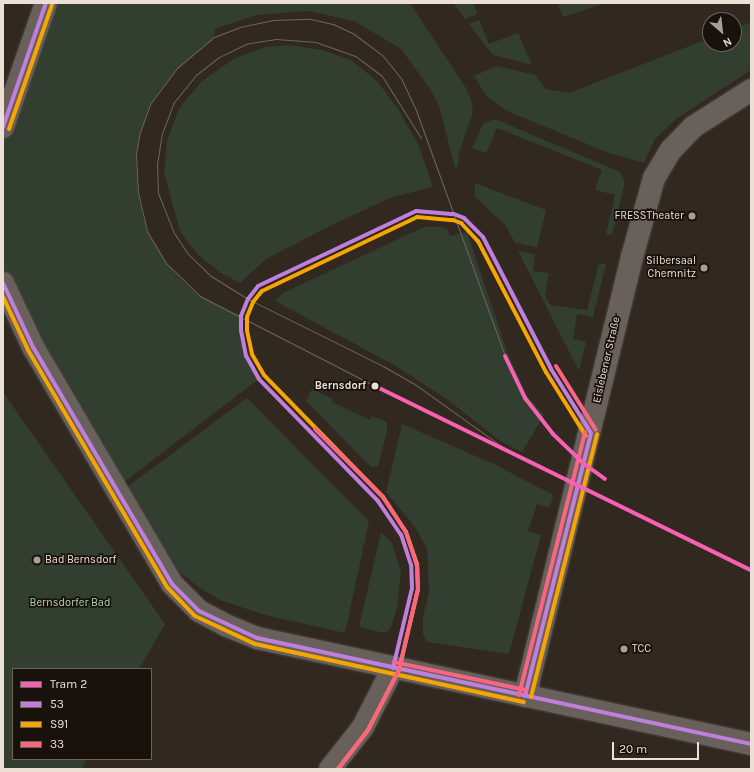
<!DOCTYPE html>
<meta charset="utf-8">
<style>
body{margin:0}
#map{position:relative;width:754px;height:772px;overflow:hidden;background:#312820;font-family:Karla,sans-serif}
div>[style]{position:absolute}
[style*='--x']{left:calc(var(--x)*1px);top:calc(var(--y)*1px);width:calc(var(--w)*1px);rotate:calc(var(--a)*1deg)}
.green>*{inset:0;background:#313e30}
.roads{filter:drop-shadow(0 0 1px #4e4640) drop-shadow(0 0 1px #4e4640)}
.minor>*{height:22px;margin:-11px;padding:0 11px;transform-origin:11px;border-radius:11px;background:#68605b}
.tram>*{height:1px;margin:-0.5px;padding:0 0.5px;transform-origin:0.5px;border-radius:0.5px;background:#6d6660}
.bus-1>*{height:4px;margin:-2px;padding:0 2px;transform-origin:2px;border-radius:2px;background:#c07fdc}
.bus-2>*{height:4px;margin:-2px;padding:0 2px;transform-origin:2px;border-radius:2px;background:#f7a600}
.bus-3>*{height:4px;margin:-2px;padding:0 2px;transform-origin:2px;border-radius:2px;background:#fa6682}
.tram-1>*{height:4px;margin:-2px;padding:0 2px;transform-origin:2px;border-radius:2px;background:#f860b3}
.dots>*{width:11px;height:11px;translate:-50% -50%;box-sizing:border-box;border:2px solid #19120c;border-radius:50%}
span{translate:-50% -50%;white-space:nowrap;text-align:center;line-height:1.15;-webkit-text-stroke:3.5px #19120c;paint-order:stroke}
.poi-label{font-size:11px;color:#ebdfd6}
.right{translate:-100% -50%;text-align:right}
.left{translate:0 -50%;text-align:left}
.street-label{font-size:11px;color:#ebdfd6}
.stop-label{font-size:11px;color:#ebdfd6;font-weight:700}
.park-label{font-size:11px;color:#a7d9ac}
.frame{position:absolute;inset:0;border:4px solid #ebdfd6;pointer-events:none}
.legend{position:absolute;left:12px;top:668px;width:140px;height:92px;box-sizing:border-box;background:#19120c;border:1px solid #6d645d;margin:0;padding:5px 7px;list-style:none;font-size:12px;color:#ebdfd6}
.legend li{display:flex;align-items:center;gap:8px;height:20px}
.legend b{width:20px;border:1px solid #6d645d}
.north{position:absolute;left:702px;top:12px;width:40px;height:40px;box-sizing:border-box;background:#19120c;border:1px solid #6d645d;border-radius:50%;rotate:152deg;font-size:11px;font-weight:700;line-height:16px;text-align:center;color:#ebdfd6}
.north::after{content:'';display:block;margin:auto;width:14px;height:18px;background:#aa9f96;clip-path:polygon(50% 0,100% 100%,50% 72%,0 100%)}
.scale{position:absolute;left:612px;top:742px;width:87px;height:18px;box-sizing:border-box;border:2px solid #ebdfd6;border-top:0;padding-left:5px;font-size:12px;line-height:14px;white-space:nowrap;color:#ebdfd6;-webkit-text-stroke:3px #19120c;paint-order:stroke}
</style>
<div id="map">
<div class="green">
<i style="clip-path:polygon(46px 3px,410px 3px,466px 88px,472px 103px,473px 112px,459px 153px,458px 167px,455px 168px,440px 109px,431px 90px,401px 49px,354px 21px,308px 11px,257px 15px,215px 29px,214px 37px,177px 68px,150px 104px,140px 132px,136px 154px,138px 193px,147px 231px,166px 263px,182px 281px,200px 296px,241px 316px,241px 331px,246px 356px,259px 379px,116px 488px,3px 283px,3px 127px)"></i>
<i style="clip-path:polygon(453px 3px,473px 3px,477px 14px,465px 19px)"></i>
<i style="clip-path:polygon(557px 3px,606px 3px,563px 17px)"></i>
<i style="clip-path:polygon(479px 20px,489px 44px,518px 33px,532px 65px,493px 55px,469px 24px)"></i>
<i style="clip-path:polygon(751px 22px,751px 70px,676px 119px,655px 139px,644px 163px,609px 153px,507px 111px,487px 97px,474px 76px,496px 66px,536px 75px,545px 89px,569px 93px,710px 38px,710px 44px,734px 44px,734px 29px)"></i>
<i style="clip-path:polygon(290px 45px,322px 50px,351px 60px,377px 81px,398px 109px,419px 146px,433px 187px,390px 198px,332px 225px,266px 259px,240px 283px,221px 273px,197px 254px,180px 231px,164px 173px,167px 140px,180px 107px,201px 82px,235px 58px,265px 47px)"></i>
<i style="clip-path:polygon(495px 119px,620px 172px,625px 182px,612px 235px,606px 234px,615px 195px,595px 190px,602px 170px,497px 128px,486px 153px,472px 148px,483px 124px)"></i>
<i style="clip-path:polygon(475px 183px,546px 210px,537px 247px,515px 243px,505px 225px,475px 197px)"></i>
<i style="clip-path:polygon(424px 227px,442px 227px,448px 230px,450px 236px,467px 232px,508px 354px,527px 396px,544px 415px,522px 452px,500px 441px,448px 400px,396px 366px,275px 301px,283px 293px)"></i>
<i style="clip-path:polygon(518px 251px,535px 254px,533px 271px,549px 273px,545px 295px,550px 305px,587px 310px,599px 263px,606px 264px,593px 317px,577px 314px,573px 339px,586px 342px,579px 371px)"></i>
<i style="clip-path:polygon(312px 389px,333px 399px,332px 402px,370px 420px,372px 416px,387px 422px,387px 432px,378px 466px,371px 467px,306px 401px)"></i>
<i style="clip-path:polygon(3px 392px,165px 624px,139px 669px,13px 669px,13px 759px,87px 759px,82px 769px,3px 769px)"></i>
<i style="clip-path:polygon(247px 398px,369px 521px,345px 633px,265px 615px,220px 600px,200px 588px,179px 572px,127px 487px)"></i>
<i style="clip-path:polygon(402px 424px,494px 464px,553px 495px,550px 508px,537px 504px,528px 531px,541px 535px,509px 654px,427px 642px,423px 634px,423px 617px,429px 591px,427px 549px,415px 527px,386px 492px)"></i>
<i style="clip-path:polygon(381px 532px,392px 543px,401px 571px,397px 608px,390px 630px,384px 633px,359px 627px)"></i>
</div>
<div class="roads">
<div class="minor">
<i style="--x:3;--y:127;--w:131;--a:-70.9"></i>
<i style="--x:3;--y:283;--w:71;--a:64.9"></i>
<i style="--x:33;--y:347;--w:275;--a:59.6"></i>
<i style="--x:172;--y:584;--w:38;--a:45"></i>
<i style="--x:199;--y:611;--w:30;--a:28"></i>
<i style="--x:225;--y:625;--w:35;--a:22"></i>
<i style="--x:257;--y:638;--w:505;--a:12.11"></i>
<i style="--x:525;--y:696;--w:452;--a:-76.3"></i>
<i style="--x:632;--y:257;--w:82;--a:-74.4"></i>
<i style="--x:654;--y:178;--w:33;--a:-59"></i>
<i style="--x:671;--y:150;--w:32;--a:-46"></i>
<i style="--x:693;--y:127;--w:69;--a:-32.5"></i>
<i style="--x:330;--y:769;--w:53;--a:-51.8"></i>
<i style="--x:363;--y:727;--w:66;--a:-63"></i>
</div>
</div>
<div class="tram">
<i style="--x:421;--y:138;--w:73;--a:-122.2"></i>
<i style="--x:382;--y:76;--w:34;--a:-143"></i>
<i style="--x:355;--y:56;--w:41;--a:-160.3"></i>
<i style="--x:316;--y:42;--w:40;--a:-175.7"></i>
<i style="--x:276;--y:39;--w:30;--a:171"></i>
<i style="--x:246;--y:44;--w:30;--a:154"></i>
<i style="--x:219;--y:57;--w:29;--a:142"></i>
<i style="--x:196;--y:75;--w:35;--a:129"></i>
<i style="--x:174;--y:102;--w:33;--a:111"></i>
<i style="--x:162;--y:133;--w:30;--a:99"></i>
<i style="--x:157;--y:163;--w:30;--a:88"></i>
<i style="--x:158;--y:193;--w:43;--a:68.2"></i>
<i style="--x:174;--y:233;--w:25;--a:56"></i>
<i style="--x:188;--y:254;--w:32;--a:44"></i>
<i style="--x:211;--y:276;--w:44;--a:31.9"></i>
<i style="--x:248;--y:299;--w:151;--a:26.4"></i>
<i style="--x:383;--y:366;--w:34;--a:30"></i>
<i style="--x:413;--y:383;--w:112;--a:35.5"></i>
<i style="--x:375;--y:386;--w:197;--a:-152.8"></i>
<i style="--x:200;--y:296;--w:47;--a:-135.9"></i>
<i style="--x:166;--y:263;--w:37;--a:-121"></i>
<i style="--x:147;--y:231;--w:39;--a:-103"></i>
<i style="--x:138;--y:193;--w:39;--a:-93"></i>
<i style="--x:136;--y:154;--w:22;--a:-80"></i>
<i style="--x:140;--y:132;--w:30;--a:-70"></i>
<i style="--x:150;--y:104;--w:45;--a:-53.1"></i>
<i style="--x:177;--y:68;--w:48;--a:-40"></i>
<i style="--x:214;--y:37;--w:28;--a:-21"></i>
<i style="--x:240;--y:27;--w:34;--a:-12"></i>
<i style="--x:273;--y:20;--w:38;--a:-2"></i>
<i style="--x:311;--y:19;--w:23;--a:13"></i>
<i style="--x:333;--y:24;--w:23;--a:25"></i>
<i style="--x:354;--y:34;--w:36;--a:37"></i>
<i style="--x:383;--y:56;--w:28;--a:51"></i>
<i style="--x:401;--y:78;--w:38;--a:65"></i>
<i style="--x:417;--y:113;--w:258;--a:70.1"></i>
</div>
<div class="bus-1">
<i style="--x:3;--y:127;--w:131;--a:-70.9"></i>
<i style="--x:3;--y:283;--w:71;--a:64.9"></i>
<i style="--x:33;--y:347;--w:275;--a:59.6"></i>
<i style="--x:172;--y:584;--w:38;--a:45"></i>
<i style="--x:199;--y:611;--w:64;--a:25"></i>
<i style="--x:257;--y:638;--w:505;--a:12.11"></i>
<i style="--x:393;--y:668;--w:82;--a:-76.6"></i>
<i style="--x:412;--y:588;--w:23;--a:-92"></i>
<i style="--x:411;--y:565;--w:32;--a:-108"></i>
<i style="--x:401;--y:535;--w:41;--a:-124.1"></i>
<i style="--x:378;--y:501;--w:170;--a:-134.3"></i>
<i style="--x:259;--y:379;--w:26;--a:-119"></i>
<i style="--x:246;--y:356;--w:25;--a:-101"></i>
<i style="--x:241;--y:331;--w:15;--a:-90"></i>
<i style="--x:241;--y:316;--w:18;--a:-68"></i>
<i style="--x:248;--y:299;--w:16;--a:-52"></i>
<i style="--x:258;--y:286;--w:175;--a:-25.4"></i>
<i style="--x:416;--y:211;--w:38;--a:5"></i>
<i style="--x:454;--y:214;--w:11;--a:22"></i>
<i style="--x:464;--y:218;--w:27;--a:45"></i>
<i style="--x:483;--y:237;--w:148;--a:62.7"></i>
<i style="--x:551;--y:369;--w:75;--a:58"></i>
<i style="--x:525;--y:696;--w:271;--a:-75.9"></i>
</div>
<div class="bus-2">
<i style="--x:9;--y:129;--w:131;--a:-70.9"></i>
<i style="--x:3;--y:297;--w:59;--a:64.7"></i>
<i style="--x:28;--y:350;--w:275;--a:59.6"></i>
<i style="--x:167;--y:587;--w:40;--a:46"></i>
<i style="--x:195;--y:616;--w:66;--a:25"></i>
<i style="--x:255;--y:644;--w:275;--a:12.2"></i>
<i style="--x:531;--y:697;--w:271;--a:-75.9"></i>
<i style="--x:338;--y:769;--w:49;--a:-52.4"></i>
<i style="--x:368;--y:730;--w:68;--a:-62.7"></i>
<i style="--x:399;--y:670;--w:83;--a:-76.8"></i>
<i style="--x:418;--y:589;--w:25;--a:-92"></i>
<i style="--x:417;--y:564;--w:34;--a:-109"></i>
<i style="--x:406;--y:532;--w:42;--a:-123.3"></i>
<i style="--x:383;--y:497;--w:170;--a:-134.3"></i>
<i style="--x:264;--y:375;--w:24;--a:-120"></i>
<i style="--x:252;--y:354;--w:25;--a:-102"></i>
<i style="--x:247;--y:330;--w:13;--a:-90"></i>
<i style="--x:247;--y:317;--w:16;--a:-68"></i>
<i style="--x:253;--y:302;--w:14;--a:-51"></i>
<i style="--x:262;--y:291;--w:172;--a:-25.5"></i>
<i style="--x:417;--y:217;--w:36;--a:5"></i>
<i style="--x:453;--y:220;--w:9;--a:21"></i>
<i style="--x:461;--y:223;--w:25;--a:47"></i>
<i style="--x:478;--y:241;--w:148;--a:62.6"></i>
<i style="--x:546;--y:372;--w:75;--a:58"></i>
</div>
<div class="bus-3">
<i style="--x:556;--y:366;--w:75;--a:58"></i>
<i style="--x:315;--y:429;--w:96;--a:45"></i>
<i style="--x:383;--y:497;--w:42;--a:56.7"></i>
<i style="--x:406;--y:532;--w:35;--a:72"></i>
<i style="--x:417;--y:565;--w:24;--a:88"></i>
<i style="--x:418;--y:589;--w:83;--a:103.2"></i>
<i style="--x:399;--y:670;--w:68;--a:117.3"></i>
<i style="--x:368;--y:730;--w:49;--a:127.6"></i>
<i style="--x:394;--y:662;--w:135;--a:12"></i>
<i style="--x:519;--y:695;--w:271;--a:-75.9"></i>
</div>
<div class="tram-1">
<i style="--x:505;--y:356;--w:47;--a:64.5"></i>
<i style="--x:525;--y:398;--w:46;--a:52.1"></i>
<i style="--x:553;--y:434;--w:42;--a:44"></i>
<i style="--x:583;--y:463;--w:27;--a:36"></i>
<i style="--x:375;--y:386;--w:419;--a:26.1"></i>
</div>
<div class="dots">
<i style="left:692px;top:216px;background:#aa9f96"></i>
<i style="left:704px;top:268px;background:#aa9f96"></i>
<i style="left:375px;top:386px;background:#ebdfd6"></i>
<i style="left:37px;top:560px;background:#aa9f96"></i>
<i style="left:624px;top:649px;background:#aa9f96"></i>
</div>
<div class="poi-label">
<span class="right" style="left:684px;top:216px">FRESSTheater</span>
<span class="right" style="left:696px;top:268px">Silbersaal<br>Chemnitz</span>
<span class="left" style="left:45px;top:560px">Bad Bernsdorf</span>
<span class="left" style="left:632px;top:649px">TCC</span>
</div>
<div class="street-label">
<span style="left:607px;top:360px;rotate:-77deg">Eislebener Straße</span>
</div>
<div class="stop-label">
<span class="right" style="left:366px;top:386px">Bernsdorf</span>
</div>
<div class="park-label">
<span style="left:70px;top:603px">Bernsdorfer Bad</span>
</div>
<div class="frame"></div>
<ul class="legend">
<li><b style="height:5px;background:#f860b3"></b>Tram 2</li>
<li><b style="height:5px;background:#c07fdc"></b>53</li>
<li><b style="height:5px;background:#f7a600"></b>S91</li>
<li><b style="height:5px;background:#fa6682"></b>33</li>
</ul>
<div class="north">N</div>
<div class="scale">20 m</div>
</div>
